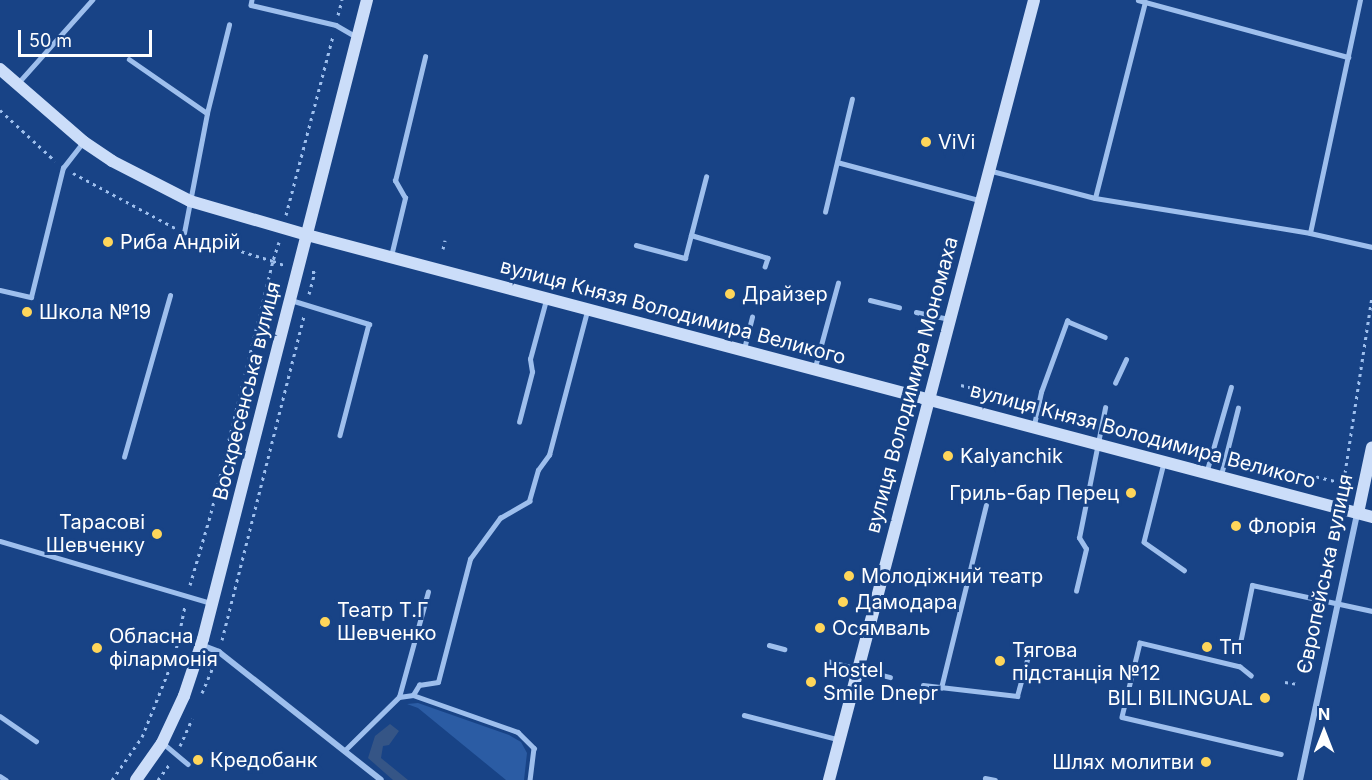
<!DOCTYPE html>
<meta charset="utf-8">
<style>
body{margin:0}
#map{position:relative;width:1372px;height:780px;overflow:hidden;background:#184386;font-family:Inter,sans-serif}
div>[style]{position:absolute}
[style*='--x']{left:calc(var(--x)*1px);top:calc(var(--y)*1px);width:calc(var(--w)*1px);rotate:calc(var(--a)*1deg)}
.green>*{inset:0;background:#2b5ca4}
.water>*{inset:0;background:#355586}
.path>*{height:3px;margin-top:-1.5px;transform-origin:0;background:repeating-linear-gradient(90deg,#9ebfed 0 3px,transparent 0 7.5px)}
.lane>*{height:4.5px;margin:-2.25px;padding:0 2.25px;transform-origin:2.25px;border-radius:2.25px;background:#9ebfed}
.street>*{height:6px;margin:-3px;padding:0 3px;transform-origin:3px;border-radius:3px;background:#9ebfed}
.secondary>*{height:12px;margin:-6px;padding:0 6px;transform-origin:6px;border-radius:6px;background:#cbddf9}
.dots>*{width:16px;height:16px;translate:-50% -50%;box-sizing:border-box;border:3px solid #184386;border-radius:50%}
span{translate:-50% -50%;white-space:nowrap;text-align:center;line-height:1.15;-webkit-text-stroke:6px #184386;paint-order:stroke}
.poi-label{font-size:20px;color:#fff}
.left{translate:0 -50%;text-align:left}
.right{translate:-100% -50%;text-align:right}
.street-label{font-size:20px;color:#fff}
.north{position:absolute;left:1294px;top:702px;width:60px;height:60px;-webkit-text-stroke:4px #184386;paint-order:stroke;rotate:0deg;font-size:16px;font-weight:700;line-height:24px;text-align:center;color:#fff}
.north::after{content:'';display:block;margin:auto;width:21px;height:27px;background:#fff;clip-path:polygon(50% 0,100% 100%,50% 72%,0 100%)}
.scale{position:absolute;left:18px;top:30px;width:134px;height:27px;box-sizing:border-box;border:3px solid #fff;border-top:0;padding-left:8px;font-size:18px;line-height:21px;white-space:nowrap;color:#fff;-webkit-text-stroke:4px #184386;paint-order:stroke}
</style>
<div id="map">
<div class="green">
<i style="clip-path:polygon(418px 703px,509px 735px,521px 742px,527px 753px,524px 780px,506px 780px,418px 708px,407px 704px)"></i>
</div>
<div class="water">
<i style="clip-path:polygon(390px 724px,399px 731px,389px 745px,383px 746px,381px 758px,408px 780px,393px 780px,368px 758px,375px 736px)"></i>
</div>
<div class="path">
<i style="--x:338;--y:15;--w:16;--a:-75"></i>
<i style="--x:0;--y:110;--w:75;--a:42.8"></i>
<i style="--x:73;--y:173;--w:116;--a:28.3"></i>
<i style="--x:286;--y:215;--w:185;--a:-75.3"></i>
<i style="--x:279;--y:242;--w:20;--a:108"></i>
<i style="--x:273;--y:261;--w:12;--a:20"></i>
<i style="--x:443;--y:249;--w:9;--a:-77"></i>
<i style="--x:309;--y:294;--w:23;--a:-75"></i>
<i style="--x:315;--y:272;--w:4;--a:180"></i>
<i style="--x:961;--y:385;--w:70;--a:14.8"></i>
<i style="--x:1047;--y:408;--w:48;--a:14.6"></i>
<i style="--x:1111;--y:425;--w:95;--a:14.6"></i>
<i style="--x:1236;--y:457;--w:106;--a:13.6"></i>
<i style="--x:1339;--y:482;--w:11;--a:-56"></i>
<i style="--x:1345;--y:473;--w:179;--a:-81.3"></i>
<i style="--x:190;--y:585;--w:75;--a:-73.7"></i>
<i style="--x:211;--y:513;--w:260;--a:-76.2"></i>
<i style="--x:273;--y:261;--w:82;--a:-162.9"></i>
<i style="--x:222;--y:640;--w:335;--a:-75.8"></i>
<i style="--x:1285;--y:682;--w:12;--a:9"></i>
<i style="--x:202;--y:693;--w:33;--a:-67"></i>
<i style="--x:180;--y:746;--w:30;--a:-66"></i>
<i style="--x:112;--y:780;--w:52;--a:-55.1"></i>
<i style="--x:142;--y:737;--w:88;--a:-68.1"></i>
<i style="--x:175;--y:655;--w:50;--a:-78.5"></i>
<i style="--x:158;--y:780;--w:22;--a:-54"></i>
</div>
<div class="lane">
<i style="--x:252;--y:0;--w:5;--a:101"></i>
<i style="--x:251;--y:5;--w:87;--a:13.2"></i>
<i style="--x:336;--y:25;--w:24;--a:30"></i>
<i style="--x:1138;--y:0;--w:218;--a:15.2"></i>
<i style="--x:129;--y:59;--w:95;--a:34.7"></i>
<i style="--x:19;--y:82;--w:110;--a:-48.3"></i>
<i style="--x:837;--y:162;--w:147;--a:15"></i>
<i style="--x:992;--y:171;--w:106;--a:14.7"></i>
<i style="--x:1095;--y:198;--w:218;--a:9.2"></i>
<i style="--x:1310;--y:233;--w:64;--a:12.7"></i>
<i style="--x:1095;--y:198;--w:202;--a:-75.7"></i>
<i style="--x:825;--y:212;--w:116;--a:-76.6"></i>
<i style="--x:184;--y:233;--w:122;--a:-79.1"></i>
<i style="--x:207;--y:113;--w:91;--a:-76"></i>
<i style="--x:1310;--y:233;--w:238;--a:-77.9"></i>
<i style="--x:691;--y:235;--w:80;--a:16.6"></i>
<i style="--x:768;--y:258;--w:9;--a:108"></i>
<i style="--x:636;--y:245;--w:51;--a:14.9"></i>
<i style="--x:685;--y:258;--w:84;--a:-75.5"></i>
<i style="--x:391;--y:256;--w:60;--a:-76.4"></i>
<i style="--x:405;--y:198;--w:20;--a:-120"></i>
<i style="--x:395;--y:181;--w:128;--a:-76.4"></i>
<i style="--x:0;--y:290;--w:32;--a:13"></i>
<i style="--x:31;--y:297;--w:133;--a:-76.1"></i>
<i style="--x:63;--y:168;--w:31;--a:-52"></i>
<i style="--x:291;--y:300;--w:82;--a:17.1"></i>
<i style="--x:369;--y:324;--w:115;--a:104.6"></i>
<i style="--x:870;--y:300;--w:30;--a:14"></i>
<i style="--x:916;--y:312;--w:34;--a:12"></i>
<i style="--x:744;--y:349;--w:33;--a:-76"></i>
<i style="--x:815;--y:367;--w:87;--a:-74.7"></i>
<i style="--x:1115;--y:383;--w:26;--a:-65"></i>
<i style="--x:519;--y:422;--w:52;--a:-75.4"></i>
<i style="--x:532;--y:372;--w:13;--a:-99"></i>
<i style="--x:530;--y:359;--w:61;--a:-74.8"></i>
<i style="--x:1034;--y:425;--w:34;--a:-78"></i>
<i style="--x:1041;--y:392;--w:76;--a:-69.9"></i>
<i style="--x:1067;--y:321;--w:41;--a:22.8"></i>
<i style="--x:124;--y:457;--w:168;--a:-74.1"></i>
<i style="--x:1164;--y:463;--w:81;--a:104.2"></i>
<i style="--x:1144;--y:542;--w:49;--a:35"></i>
<i style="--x:1207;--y:470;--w:86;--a:-73.9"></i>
<i style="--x:1221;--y:475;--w:69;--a:-75.8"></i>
<i style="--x:0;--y:541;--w:219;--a:16.4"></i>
<i style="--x:1076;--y:591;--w:43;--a:-76.6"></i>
<i style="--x:1086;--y:549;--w:13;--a:-122"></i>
<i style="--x:1079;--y:538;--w:133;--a:-78.7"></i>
<i style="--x:769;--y:645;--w:16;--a:15"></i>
<i style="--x:1239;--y:648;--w:64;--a:-78.3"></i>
<i style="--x:1252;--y:585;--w:123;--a:12.2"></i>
<i style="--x:827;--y:661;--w:65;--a:14.3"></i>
<i style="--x:1251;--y:676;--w:14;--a:-141"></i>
<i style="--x:1240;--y:667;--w:103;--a:-166.5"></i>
<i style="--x:1140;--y:643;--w:76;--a:103.7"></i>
<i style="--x:1122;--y:717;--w:163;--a:13.1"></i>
<i style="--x:923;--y:685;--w:95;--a:6.7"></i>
<i style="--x:1017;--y:696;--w:49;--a:-74.5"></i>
<i style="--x:941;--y:688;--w:188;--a:-76.2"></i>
<i style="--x:413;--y:695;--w:12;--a:-59"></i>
<i style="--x:419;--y:685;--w:19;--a:-9"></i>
<i style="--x:438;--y:682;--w:127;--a:-75.4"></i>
<i style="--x:470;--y:559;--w:51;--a:-53.8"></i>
<i style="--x:500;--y:518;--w:34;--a:-30"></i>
<i style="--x:529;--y:501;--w:32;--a:-74"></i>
<i style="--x:538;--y:470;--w:19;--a:-54"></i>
<i style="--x:549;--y:455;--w:149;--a:-75.2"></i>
<i style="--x:399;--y:697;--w:109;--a:-74.6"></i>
<i style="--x:744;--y:715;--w:96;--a:14.5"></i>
<i style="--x:0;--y:716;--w:44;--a:34.8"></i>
<i style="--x:164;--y:744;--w:31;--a:40"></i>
<i style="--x:344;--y:751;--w:77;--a:-44.5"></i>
<i style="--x:399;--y:697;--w:14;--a:-8"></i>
<i style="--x:413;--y:695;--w:111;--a:19.4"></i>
<i style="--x:518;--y:732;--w:23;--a:45"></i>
<i style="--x:534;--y:748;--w:32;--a:97"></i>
<i style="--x:0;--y:776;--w:7;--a:34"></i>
<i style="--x:985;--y:778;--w:10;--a:11"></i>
</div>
<div class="street">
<i style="--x:201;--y:645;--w:19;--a:21"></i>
<i style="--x:219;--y:652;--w:206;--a:38.3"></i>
<i style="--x:1300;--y:780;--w:272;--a:-77.9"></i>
</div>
<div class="secondary">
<i style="--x:0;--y:69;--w:111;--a:41"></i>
<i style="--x:84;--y:142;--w:34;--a:34"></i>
<i style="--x:112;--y:161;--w:88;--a:27.1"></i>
<i style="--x:190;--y:201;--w:122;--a:16.2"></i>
<i style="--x:307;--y:235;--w:1102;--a:14.83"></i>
<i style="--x:1358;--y:513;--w:67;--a:-78"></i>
<i style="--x:136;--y:780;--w:45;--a:-54.9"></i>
<i style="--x:162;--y:743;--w:52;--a:-64.9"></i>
<i style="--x:184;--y:696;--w:60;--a:-71.6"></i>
<i style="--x:203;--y:639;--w:660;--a:-75.61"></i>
<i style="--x:829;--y:780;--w:806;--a:-75.27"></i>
</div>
<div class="dots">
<i style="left:926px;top:142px;background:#ffd65a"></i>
<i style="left:108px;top:242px;background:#ffd65a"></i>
<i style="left:730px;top:294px;background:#ffd65a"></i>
<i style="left:27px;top:312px;background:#ffd65a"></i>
<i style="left:948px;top:456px;background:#ffd65a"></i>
<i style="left:1131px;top:493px;background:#ffd65a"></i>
<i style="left:1236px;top:526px;background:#ffd65a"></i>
<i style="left:157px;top:534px;background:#ffd65a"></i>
<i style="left:849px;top:576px;background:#ffd65a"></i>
<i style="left:843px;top:602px;background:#ffd65a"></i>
<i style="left:325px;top:622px;background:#ffd65a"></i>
<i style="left:820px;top:628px;background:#ffd65a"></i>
<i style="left:1207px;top:647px;background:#ffd65a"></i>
<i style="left:97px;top:648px;background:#ffd65a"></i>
<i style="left:1000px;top:661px;background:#ffd65a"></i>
<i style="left:811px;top:682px;background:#ffd65a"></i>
<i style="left:1265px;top:698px;background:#ffd65a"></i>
<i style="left:198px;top:760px;background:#ffd65a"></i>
<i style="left:1206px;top:762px;background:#ffd65a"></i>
</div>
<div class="poi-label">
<span class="left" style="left:938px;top:142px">ViVi</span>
<span class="left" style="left:120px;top:242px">Риба Андрій</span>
<span class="left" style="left:742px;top:294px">Драйзер</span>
<span class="left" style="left:39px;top:312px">Школа №19</span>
<span class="left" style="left:960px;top:456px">Kalyanchik</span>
<span class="right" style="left:1119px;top:493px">Гриль-бар Перец</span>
<span class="right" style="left:145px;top:534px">Тарасові<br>Шевченку</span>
<span class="left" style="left:1248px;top:526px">Флорія</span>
<span class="left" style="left:861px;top:576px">Молодіжний театр</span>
<span class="left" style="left:855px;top:602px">Дамодара</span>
<span class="left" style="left:337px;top:622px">Театр Т.Г<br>Шевченко</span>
<span class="left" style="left:832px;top:628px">Осямваль</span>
<span class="left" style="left:109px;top:648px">Обласна<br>філармонія</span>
<span class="left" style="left:1219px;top:647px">Тп</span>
<span class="left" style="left:1012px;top:662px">Тягова<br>пiдстанцiя №12</span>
<span class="left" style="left:823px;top:682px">Hostel<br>Smile Dnepr</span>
<span class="right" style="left:1253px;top:698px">BILI BILINGUAL</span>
<span class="left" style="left:210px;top:760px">Кредобанк</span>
<span class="right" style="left:1194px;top:762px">Шлях молитви</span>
</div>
<div class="street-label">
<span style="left:673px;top:312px;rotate:15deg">вулиця Князя Володимира Великого</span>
<span style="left:912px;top:385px;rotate:-75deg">вулиця Володимира Мономаха</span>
<span style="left:247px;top:391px;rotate:-76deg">Воскресенська вулиця</span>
<span style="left:1143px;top:436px;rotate:15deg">вулиця Князя Володимира Великого</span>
<span style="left:1325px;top:574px;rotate:-78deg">Європейська вулиця</span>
</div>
<div class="north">N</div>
<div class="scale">50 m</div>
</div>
